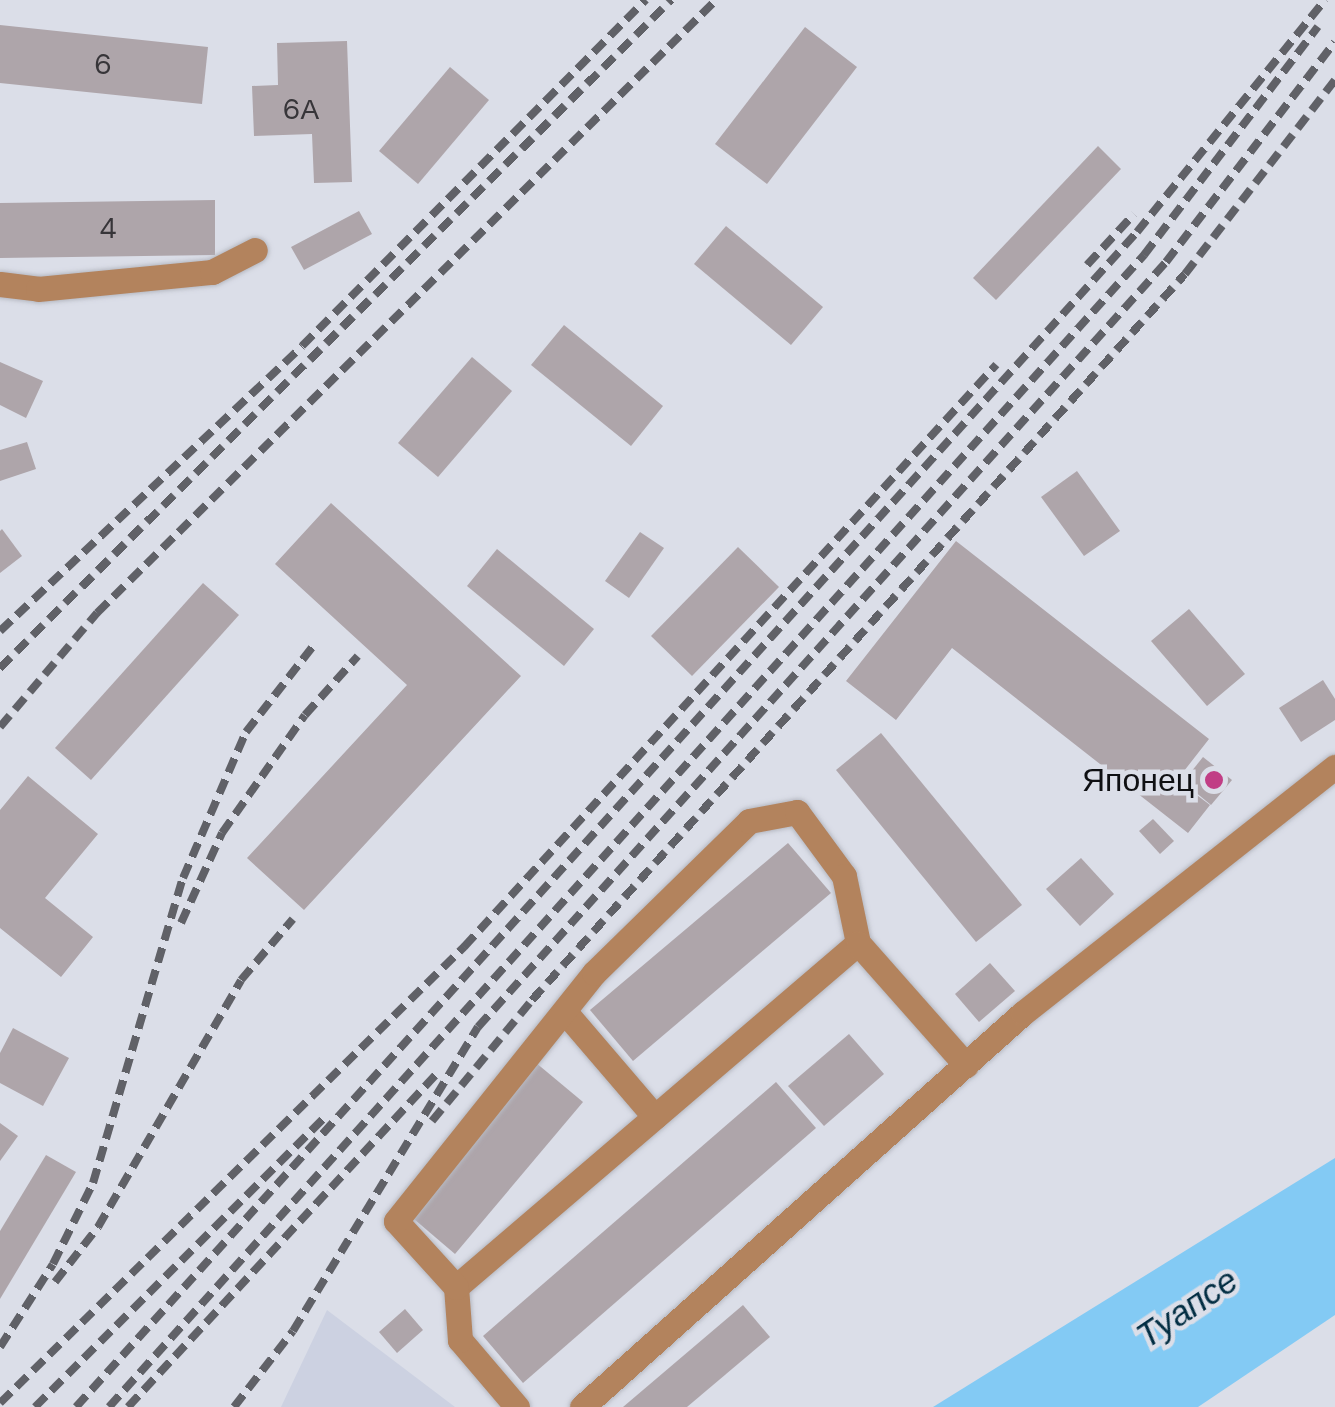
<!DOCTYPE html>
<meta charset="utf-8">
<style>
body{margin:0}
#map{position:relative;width:1335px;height:1407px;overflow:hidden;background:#dbdee8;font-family:"DM Sans",sans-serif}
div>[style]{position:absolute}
.built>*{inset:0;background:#ccd1e1}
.water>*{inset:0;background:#83caf4}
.building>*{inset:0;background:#aea5aa}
.roads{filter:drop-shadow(0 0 2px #b6b9c2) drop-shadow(0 0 2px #b6b9c2)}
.minor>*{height:25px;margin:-12.5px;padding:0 12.5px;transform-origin:12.5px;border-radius:12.5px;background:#b3835d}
.rail>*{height:8px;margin-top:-4px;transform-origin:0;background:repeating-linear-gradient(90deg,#606167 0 15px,transparent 0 23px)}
.dots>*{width:28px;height:28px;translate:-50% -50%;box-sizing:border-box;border:5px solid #dbdee8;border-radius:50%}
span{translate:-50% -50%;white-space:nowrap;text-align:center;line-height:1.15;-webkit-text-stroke:9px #dbdee8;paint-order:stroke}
.number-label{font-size:28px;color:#373539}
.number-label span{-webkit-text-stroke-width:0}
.poi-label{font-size:32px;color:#0f1013}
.right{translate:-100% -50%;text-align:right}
.water-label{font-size:35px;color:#022d42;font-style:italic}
</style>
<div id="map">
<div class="built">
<div style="clip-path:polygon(327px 1310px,455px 1407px,281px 1407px)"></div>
</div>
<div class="water">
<div style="clip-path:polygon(1335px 1158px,1335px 1315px,1198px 1407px,933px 1407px)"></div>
</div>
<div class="building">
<div style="clip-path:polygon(0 25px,208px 47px,202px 104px,0 83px)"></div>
<div style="clip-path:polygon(805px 27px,857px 67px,767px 184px,715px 144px)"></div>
<div style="clip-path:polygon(347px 41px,352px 182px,314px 183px,312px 134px,254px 136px,252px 86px,278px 85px,277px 43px)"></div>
<div style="clip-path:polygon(450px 67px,489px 100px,418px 184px,379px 151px)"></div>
<div style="clip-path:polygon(1098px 146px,1121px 169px,996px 300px,973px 278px)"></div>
<div style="clip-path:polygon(215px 200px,215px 255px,0 258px,0 203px)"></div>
<div style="clip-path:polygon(359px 211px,372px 234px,304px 270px,291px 247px)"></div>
<div style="clip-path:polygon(726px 226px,823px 307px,791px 345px,694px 264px)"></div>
<div style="clip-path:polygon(564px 325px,663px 406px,631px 446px,531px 365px)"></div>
<div style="clip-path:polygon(472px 357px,512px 391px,438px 477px,398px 443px)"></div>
<div style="clip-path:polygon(0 362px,43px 381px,26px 418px,0 405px)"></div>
<div style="clip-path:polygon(27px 442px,36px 469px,0 481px,0 450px)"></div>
<div style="clip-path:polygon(1077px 471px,1120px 531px,1084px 556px,1041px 497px)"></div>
<div style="clip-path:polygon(331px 503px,521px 676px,304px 910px,247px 858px,407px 685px,275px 564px)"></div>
<div style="clip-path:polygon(2px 529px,22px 556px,0 573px,0 531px)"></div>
<div style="clip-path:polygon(640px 532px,664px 548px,629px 598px,605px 581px)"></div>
<div style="clip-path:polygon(956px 541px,1209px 739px,1177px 780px,1210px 805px,1188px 833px,952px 648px,896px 720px,846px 681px)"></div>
<div style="clip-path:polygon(738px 547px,779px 587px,692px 676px,651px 636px)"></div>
<div style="clip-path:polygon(497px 549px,594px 629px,564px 666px,467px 586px)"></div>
<div style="clip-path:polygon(203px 583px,239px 615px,91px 780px,55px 748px)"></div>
<div style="clip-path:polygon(1189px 609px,1245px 674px,1207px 706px,1151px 641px)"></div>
<div style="clip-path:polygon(1323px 680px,1335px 699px,1335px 720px,1301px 742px,1279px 708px)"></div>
<div style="clip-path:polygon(881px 733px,1022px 905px,976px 942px,836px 770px)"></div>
<div style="clip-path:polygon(1203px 757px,1232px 780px,1211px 805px,1183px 782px)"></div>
<div style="clip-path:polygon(28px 776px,98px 834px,45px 898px,93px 937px,61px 977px,0 928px,0 810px)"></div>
<div style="clip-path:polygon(1153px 819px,1174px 841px,1160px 854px,1139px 831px)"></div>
<div style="clip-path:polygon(788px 843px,831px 893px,633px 1061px,590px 1010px)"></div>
<div style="clip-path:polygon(1081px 858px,1114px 894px,1080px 926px,1046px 889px)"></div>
<div style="clip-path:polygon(990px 963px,1015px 991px,979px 1022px,955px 994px)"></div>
<div style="clip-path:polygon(13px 1028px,69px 1058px,43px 1106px,0 1083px,0 1053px)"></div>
<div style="clip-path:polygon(849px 1034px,884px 1074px,824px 1126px,788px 1086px)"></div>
<div style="clip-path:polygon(535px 1062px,583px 1102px,455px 1254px,408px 1214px)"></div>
<div style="clip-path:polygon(776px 1082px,816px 1128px,523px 1383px,483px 1336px)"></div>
<div style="clip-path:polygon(0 1123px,18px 1136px,0 1161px)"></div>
<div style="clip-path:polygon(46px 1155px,76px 1172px,0 1299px,0 1231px)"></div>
<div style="clip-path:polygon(743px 1305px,770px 1337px,687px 1407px,623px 1407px)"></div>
<div style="clip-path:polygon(405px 1309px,423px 1330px,397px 1353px,379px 1332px)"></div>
</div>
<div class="roads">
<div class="minor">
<div style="left:0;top:284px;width:38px;rotate:7deg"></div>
<div style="left:38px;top:289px;width:175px;rotate:-5.6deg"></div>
<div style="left:212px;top:272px;width:48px;rotate:-27.1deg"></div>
<div style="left:565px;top:1012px;width:138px;rotate:49.4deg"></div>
<div style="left:456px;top:1287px;width:529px;rotate:-40.55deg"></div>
<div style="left:517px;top:1407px;width:88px;rotate:-130.4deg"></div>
<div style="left:460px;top:1340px;width:53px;rotate:-94.3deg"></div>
<div style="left:456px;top:1287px;width:89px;rotate:-132.3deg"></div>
<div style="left:396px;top:1221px;width:317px;rotate:-51.4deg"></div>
<div style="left:594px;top:973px;width:217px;rotate:-44.4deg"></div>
<div style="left:749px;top:821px;width:49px;rotate:-10.6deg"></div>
<div style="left:797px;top:812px;width:79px;rotate:53.7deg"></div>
<div style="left:844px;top:876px;width:68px;rotate:78.2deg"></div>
<div style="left:858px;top:943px;width:163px;rotate:48.5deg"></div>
<div style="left:582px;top:1407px;width:591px;rotate:-41.78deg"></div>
<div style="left:1023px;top:1013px;width:397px;rotate:-38.3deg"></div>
</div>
</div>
<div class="rail">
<div style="left:1087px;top:265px;width:69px;rotate:-47.3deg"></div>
<div style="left:0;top:631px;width:415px;rotate:-43.3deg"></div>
<div style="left:302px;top:346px;width:488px;rotate:-45.2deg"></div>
<div style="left:0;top:668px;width:947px;rotate:-44.87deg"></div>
<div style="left:0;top:727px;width:150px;rotate:-49.6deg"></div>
<div style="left:97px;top:613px;width:871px;rotate:-44.72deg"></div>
<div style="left:181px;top:923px;width:99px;rotate:-65.5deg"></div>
<div style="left:222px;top:833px;width:144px;rotate:-54.9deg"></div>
<div style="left:305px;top:715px;width:79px;rotate:-48.1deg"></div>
<div style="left:432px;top:1121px;width:157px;rotate:-50.4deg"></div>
<div style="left:532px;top:1000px;width:976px;rotate:-48.03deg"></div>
<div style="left:1185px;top:274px;width:245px;rotate:-52.3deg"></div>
<div style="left:55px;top:1282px;width:70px;rotate:-52deg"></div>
<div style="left:98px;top:1227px;width:285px;rotate:-59.9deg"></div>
<div style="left:241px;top:980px;width:80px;rotate:-49.6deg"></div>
<div style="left:0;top:1347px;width:98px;rotate:-57.4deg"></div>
<div style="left:53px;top:1264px;width:90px;rotate:-63.7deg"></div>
<div style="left:93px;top:1183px;width:318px;rotate:-73.6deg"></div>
<div style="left:183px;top:878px;width:159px;rotate:-66.7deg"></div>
<div style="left:246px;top:732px;width:110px;rotate:-52deg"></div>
<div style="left:0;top:1403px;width:651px;rotate:-44.5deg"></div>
<div style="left:464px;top:947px;width:789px;rotate:-47.57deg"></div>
<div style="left:35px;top:1407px;width:410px;rotate:-45deg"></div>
<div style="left:76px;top:1407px;width:1583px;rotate:-47.92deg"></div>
<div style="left:1137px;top:232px;width:299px;rotate:-51deg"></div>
<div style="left:109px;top:1407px;width:1549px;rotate:-48.06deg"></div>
<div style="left:1144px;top:255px;width:287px;rotate:-52.7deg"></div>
<div style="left:128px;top:1407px;width:456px;rotate:-47.2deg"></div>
<div style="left:234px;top:1407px;width:96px;rotate:-52.2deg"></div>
<div style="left:293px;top:1331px;width:356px;rotate:-58.7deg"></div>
<div style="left:478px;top:1027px;width:1029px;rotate:-48.03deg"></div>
<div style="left:1166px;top:262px;width:277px;rotate:-52.5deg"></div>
</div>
<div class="dots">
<div style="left:1214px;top:780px;background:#c13e85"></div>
</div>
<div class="number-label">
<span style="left:103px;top:65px">6</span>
<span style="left:301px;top:110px">6А</span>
<span style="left:108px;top:229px">4</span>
</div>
<div class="poi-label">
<span class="right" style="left:1194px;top:780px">Японец</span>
</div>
<div class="water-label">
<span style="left:1187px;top:1308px;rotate:-34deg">Туапсе</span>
</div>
</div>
